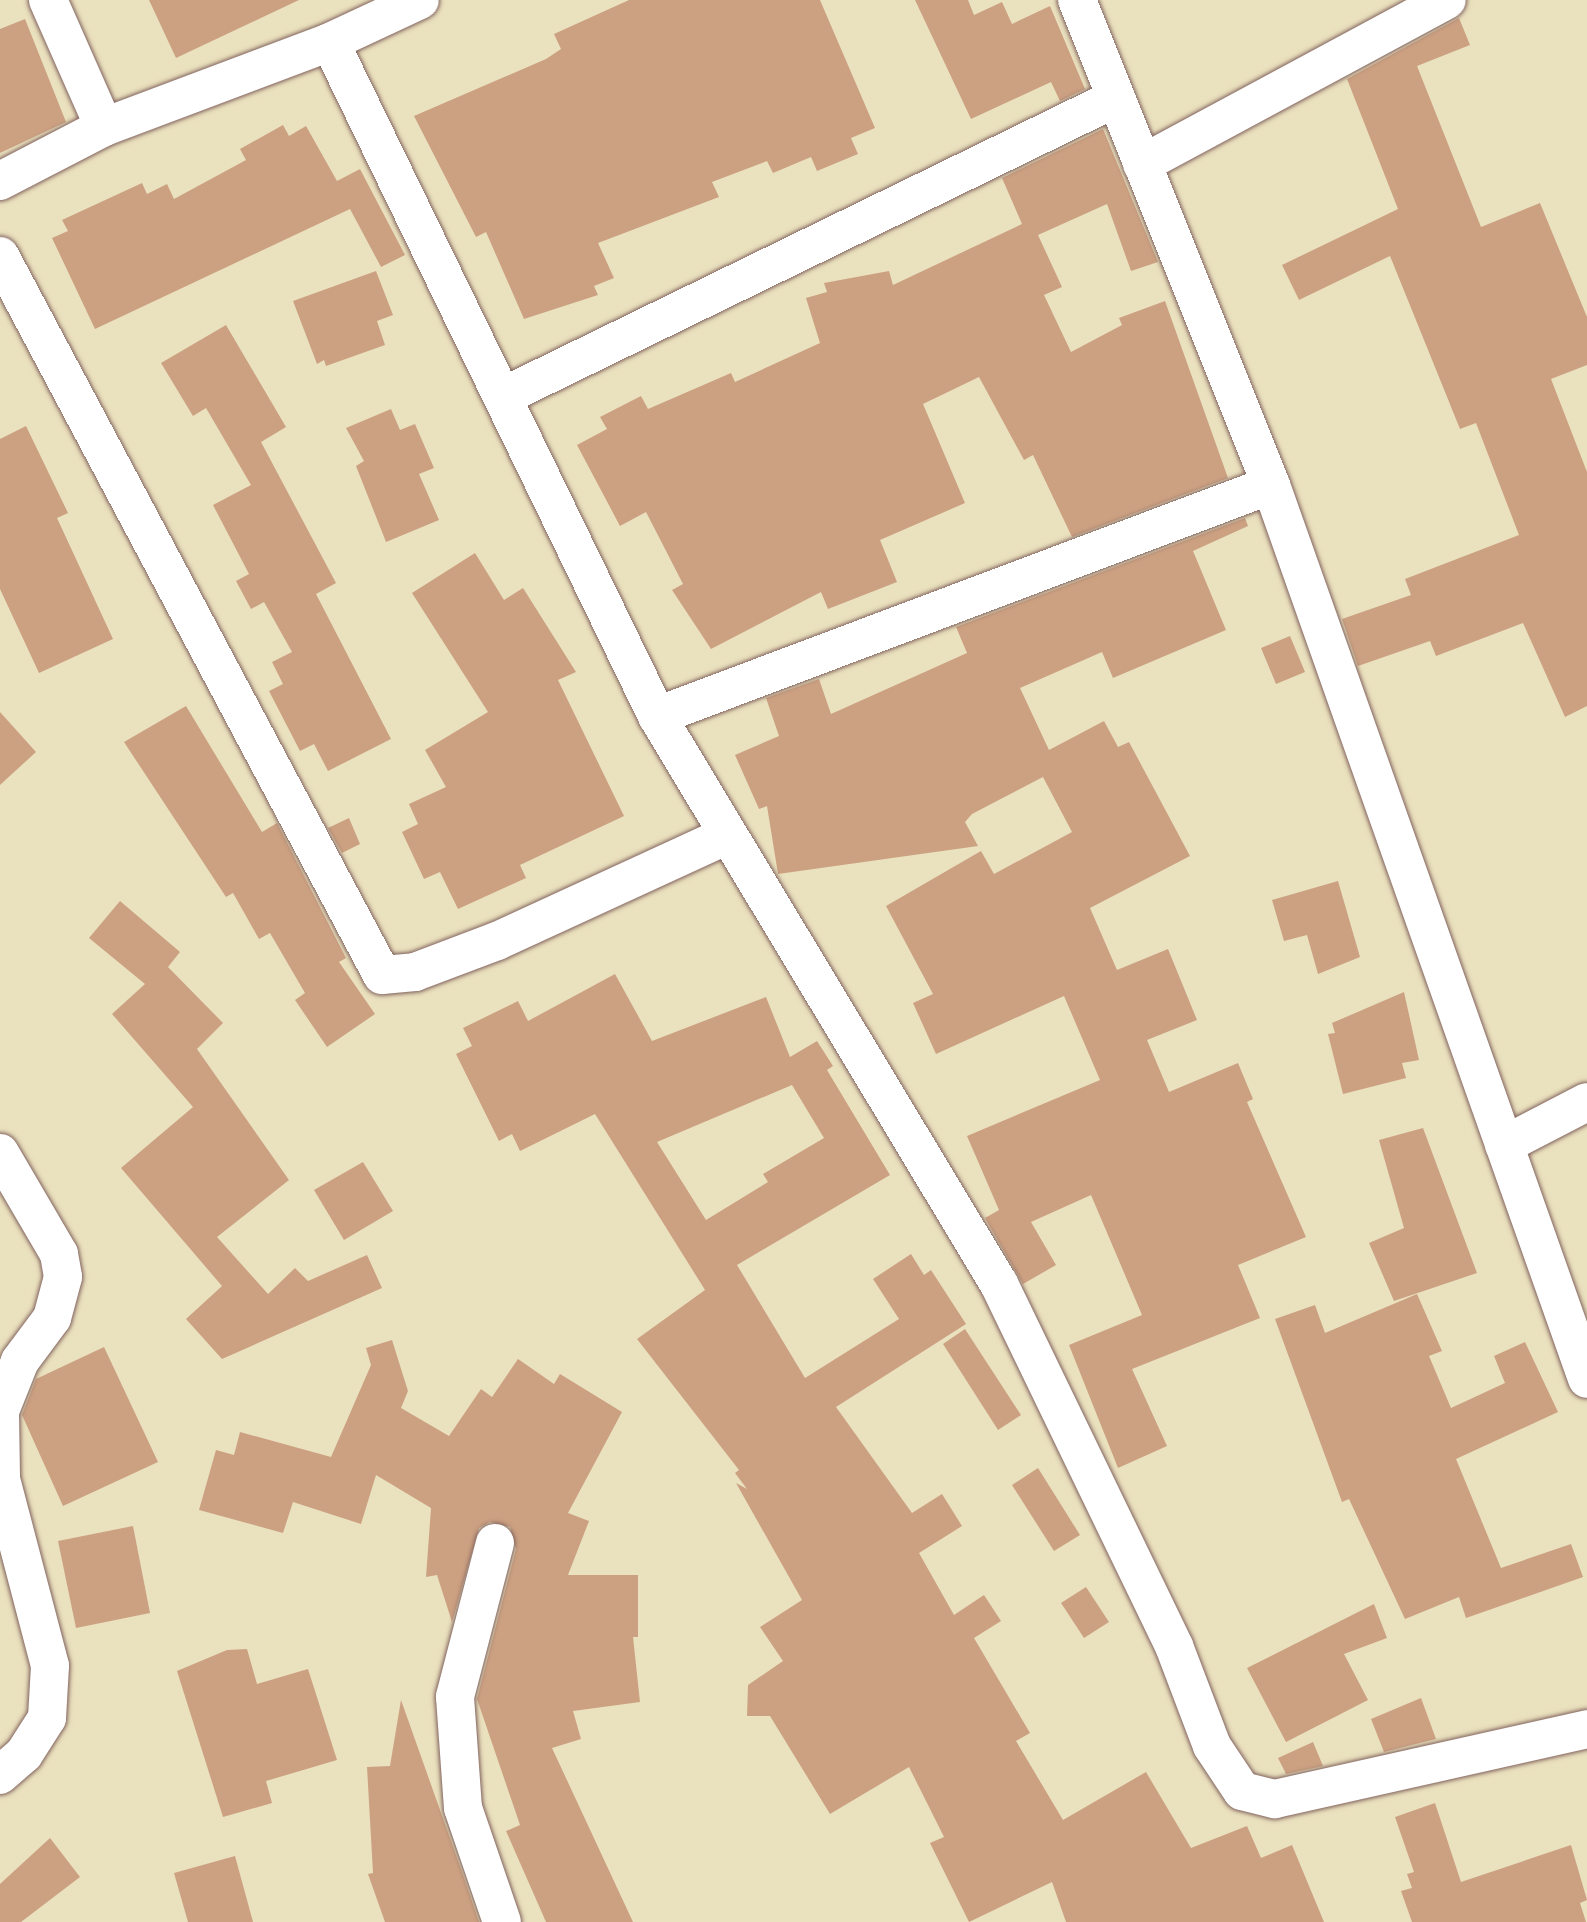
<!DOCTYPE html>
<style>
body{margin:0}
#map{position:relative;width:1587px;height:1922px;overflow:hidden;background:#eae1be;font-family:Caveat,sans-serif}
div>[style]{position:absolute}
.building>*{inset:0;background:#cca182}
.roads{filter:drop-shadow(0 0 2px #82635e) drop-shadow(0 0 2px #82635e)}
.minor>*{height:38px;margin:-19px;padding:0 19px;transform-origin:19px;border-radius:19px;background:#fff}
span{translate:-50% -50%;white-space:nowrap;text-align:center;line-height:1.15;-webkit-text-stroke:6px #fbf7ec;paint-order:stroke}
</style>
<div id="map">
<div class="building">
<div style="clip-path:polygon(149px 0,299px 0,176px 58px)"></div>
<div style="clip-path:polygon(629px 0,820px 0,875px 128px,851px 138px,858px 154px,817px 171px,811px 157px,773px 173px,767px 161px,712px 182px,719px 197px,598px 243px,614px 278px,594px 286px,598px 295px,524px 319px,486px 232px,476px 237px,414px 116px,546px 59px,561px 49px,554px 34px)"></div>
<div style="clip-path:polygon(915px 0,968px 0,974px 15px,1002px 2px,1012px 24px,1050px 6px,1085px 89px,1060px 101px,1051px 82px,971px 119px)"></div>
<div style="clip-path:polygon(1459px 18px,1470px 45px,1417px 66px,1481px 227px,1540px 203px,1587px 317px,1587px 365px,1551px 379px,1587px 472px,1587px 706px,1565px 717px,1523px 623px,1436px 656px,1430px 641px,1358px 666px,1342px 619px,1411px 595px,1405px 579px,1519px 535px,1476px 423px,1460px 429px,1390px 256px,1299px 300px,1282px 265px,1398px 209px,1347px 79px)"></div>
<div style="clip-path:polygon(25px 19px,66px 122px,0 153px,0 29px)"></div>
<div style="clip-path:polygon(283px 125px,289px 136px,306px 126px,337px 181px,360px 169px,405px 255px,381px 267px,350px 209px,95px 329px,52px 238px,68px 231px,62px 220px,142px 183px,147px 194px,167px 184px,174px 199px,246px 160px,240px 149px)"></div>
<div style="clip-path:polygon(1103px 129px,1158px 262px,1131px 271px,1107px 204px,1038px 235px,1062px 287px,1044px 295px,1071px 352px,1122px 325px,1119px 318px,1165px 301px,1228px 478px,1072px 537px,1033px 455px,1024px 460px,979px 377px,923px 404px,965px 503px,880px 540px,897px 582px,828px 609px,821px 592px,711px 649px,672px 590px,683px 584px,646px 512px,620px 526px,577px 445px,607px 429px,600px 417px,641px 396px,648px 409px,731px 373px,735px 382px,820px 343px,806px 298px,827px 292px,824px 283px,889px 271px,893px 285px,1022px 224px,1002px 178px)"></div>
<div style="clip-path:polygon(376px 271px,393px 315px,377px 321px,385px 345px,326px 366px,324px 360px,317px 364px,293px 301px)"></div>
<div style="clip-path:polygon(226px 325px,286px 427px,261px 442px,336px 583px,316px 594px,391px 739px,328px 771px,314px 744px,300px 751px,269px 691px,283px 684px,272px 662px,292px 652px,264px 602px,251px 609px,236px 581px,249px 574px,213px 505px,251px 485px,206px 408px,193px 416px,161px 363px)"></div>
<div style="clip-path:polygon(391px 409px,400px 430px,415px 424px,434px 468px,419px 474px,439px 520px,386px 542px,356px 466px,364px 461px,346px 428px)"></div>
<div style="clip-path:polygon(26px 426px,68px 513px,57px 518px,113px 639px,39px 673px,0 589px,0 439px)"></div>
<div style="clip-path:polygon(1245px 518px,1248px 526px,1193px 551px,1226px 630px,1113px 678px,1102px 652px,1020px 688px,1049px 750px,1104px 721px,1118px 747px,1129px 742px,1190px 856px,1090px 908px,1117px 970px,1168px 949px,1197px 1020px,1147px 1040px,1169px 1092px,1238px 1063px,1253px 1099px,1247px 1102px,1306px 1237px,1238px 1265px,1260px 1318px,1132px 1369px,1167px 1446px,1118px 1468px,1069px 1345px,1142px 1315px,1091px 1195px,1031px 1222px,1056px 1265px,1023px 1284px,985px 1218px,999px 1210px,967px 1136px,1100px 1080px,1064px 996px,936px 1054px,913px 1003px,933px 994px,886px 906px,981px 851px,994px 874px,1072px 832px,1043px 777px,972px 814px,965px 822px,978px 846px,778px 874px,767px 806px,759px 809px,735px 755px,779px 736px,766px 698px,819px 679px,831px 714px,967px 653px,956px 627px)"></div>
<div style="clip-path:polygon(475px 553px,504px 600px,523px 588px,576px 672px,558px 680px,624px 816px,520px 865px,526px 878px,458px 909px,440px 872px,424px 879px,402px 832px,418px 824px,409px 804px,446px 787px,425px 750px,488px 712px,412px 593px)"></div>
<div style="clip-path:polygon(1290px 636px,1305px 672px,1276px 684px,1261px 648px)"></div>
<div style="clip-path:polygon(186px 706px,262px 832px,277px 823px,346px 958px,339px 962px,375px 1014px,327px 1047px,295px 1000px,305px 993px,270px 933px,259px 939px,233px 893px,226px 897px,124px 742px)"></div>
<div style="clip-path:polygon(0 712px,36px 752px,0 785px)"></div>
<div style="clip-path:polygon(349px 818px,360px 844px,342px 853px,328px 828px)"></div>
<div style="clip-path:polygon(1338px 881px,1360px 957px,1318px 974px,1307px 935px,1284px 941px,1272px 900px)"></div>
<div style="clip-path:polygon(120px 901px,180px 952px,168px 967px,223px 1023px,197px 1049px,289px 1180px,217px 1237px,268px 1294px,295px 1268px,308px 1281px,367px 1255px,382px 1288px,222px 1359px,186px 1319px,222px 1286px,121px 1168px,193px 1107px,112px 1014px,145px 984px,89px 938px)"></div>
<div style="clip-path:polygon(evenodd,615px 974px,652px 1041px,766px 997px,790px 1057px,817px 1041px,833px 1066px,827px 1070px,890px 1175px,737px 1265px,805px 1378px,899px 1319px,873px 1279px,911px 1254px,924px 1275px,931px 1270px,966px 1324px,836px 1407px,912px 1513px,942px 1494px,962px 1526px,919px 1553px,954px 1615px,984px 1595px,1001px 1621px,974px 1638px,1030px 1733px,1016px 1741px,1063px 1820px,1146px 1772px,1191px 1848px,1247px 1826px,1261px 1858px,1292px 1845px,1324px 1922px,1066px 1922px,1052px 1882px,969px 1922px,930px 1843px,944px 1837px,909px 1767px,830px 1814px,770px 1716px,747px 1716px,748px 1685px,783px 1661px,760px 1627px,802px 1600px,736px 1483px,747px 1489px,735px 1473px,739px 1470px,637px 1339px,705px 1290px,595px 1114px,520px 1151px,512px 1134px,499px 1141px,456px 1054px,472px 1046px,463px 1028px,518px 1001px,528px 1021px,615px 974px,792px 1085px,824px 1138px,763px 1174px,768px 1182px,706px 1220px,657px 1142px,792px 1085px)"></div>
<div style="clip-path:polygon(1404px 992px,1419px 1060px,1402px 1063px,1406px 1078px,1343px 1094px,1328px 1034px,1335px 1033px,1332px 1023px)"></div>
<div style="clip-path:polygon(1423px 1128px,1477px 1273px,1394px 1301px,1369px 1243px,1404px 1228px,1379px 1140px)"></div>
<div style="clip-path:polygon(363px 1162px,393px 1211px,344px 1240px,314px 1190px)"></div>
<div style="clip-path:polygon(1417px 1294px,1442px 1351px,1429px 1356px,1451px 1408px,1505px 1383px,1494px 1356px,1525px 1342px,1558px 1412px,1456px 1459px,1501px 1568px,1571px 1544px,1583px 1577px,1466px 1618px,1459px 1597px,1405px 1619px,1349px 1499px,1342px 1502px,1275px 1319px,1315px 1305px,1325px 1333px)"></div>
<div style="clip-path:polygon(965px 1329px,1021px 1415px,998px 1430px,943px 1344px)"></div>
<div style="clip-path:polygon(392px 1340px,408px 1391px,401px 1408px,449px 1436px,481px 1389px,492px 1397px,518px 1359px,554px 1384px,560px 1374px,622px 1412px,568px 1513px,589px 1521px,568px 1575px,638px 1575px,638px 1637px,633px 1637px,640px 1702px,573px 1711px,581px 1739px,552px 1748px,633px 1922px,546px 1922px,506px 1831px,520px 1825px,477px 1699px,516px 1549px,510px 1527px,490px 1522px,479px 1528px,452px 1622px,437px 1575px,426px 1577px,431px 1508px,376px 1475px,361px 1524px,293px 1502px,283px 1533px,199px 1510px,216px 1450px,234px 1455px,240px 1432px,331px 1457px,371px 1365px,366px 1348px)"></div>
<div style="clip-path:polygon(104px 1347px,158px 1462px,63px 1506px,22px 1415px,36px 1379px)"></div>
<div style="clip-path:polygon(1038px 1468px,1080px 1535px,1054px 1551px,1012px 1485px)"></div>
<div style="clip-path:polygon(133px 1526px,150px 1613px,76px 1628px,58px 1541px)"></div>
<div style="clip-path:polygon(1086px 1587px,1109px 1622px,1084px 1638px,1061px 1603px)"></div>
<div style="clip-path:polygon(1374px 1604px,1387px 1638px,1344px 1654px,1368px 1700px,1286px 1742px,1247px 1668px)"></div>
<div style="clip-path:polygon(247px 1649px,257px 1684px,308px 1669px,337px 1760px,266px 1781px,272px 1803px,223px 1817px,177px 1671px,227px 1650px)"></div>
<div style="clip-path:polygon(1421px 1698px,1436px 1739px,1384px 1752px,1371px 1719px)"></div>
<div style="clip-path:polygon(401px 1700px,462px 1872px,479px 1922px,385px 1922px,368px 1874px,373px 1873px,367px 1767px,390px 1766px)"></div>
<div style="clip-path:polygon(1313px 1742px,1323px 1766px,1286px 1774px,1278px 1758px)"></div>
<div style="clip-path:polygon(1435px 1803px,1461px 1882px,1571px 1845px,1587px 1900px,1580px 1903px,1586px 1922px,1412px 1922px,1401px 1891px,1412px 1888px,1407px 1874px,1414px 1872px,1395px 1817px)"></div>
<div style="clip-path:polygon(50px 1838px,80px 1877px,21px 1922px,0 1922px,0 1884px)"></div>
<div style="clip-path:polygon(235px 1856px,253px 1922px,188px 1922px,174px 1873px)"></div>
</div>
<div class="roads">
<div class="minor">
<div style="left:48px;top:0;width:139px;rotate:66.2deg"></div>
<div style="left:1077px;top:0;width:522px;rotate:68.2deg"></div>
<div style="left:1271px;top:485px;width:948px;rotate:70.53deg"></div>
<div style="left:330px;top:42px;width:749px;rotate:64.12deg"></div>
<div style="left:657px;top:716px;width:663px;rotate:58.95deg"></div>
<div style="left:999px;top:1284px;width:402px;rotate:64.2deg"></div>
<div style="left:1174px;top:1646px;width:107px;rotate:69.2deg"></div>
<div style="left:1212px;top:1746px;width:54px;rotate:56.3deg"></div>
<div style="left:1242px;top:1791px;width:34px;rotate:14deg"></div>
<div style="left:1275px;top:1799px;width:320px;rotate:-12.6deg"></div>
<div style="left:1142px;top:164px;width:346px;rotate:-28.3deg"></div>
<div style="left:0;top:181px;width:117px;rotate:-27.4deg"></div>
<div style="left:104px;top:127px;width:241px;rotate:-20.6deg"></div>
<div style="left:330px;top:42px;width:99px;rotate:-25deg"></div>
<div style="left:0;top:256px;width:814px;rotate:62.02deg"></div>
<div style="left:382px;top:975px;width:33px;rotate:-5deg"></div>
<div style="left:415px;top:972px;width:88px;rotate:-20.7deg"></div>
<div style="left:497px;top:941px;width:251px;rotate:-24.7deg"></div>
<div style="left:506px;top:395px;width:678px;rotate:-25.96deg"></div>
<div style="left:657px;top:716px;width:656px;rotate:-20.62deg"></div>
<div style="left:1504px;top:1145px;width:93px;rotate:-27.4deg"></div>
<div style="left:0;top:1153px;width:117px;rotate:59.7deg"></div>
<div style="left:59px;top:1254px;width:23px;rotate:80deg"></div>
<div style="left:63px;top:1277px;width:42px;rotate:105deg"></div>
<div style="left:52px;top:1318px;width:54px;rotate:126.7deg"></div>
<div style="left:20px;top:1361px;width:54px;rotate:111.8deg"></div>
<div style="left:0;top:1413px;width:66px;rotate:89.1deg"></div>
<div style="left:1px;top:1479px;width:193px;rotate:75.3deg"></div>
<div style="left:50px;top:1666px;width:52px;rotate:93.3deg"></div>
<div style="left:47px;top:1718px;width:43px;rotate:122.6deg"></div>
<div style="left:24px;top:1754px;width:32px;rotate:139deg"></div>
<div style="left:495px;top:1543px;width:159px;rotate:104.6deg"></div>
<div style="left:455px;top:1697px;width:111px;rotate:85.9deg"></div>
<div style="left:463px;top:1808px;width:120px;rotate:71.1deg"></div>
</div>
</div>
</div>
